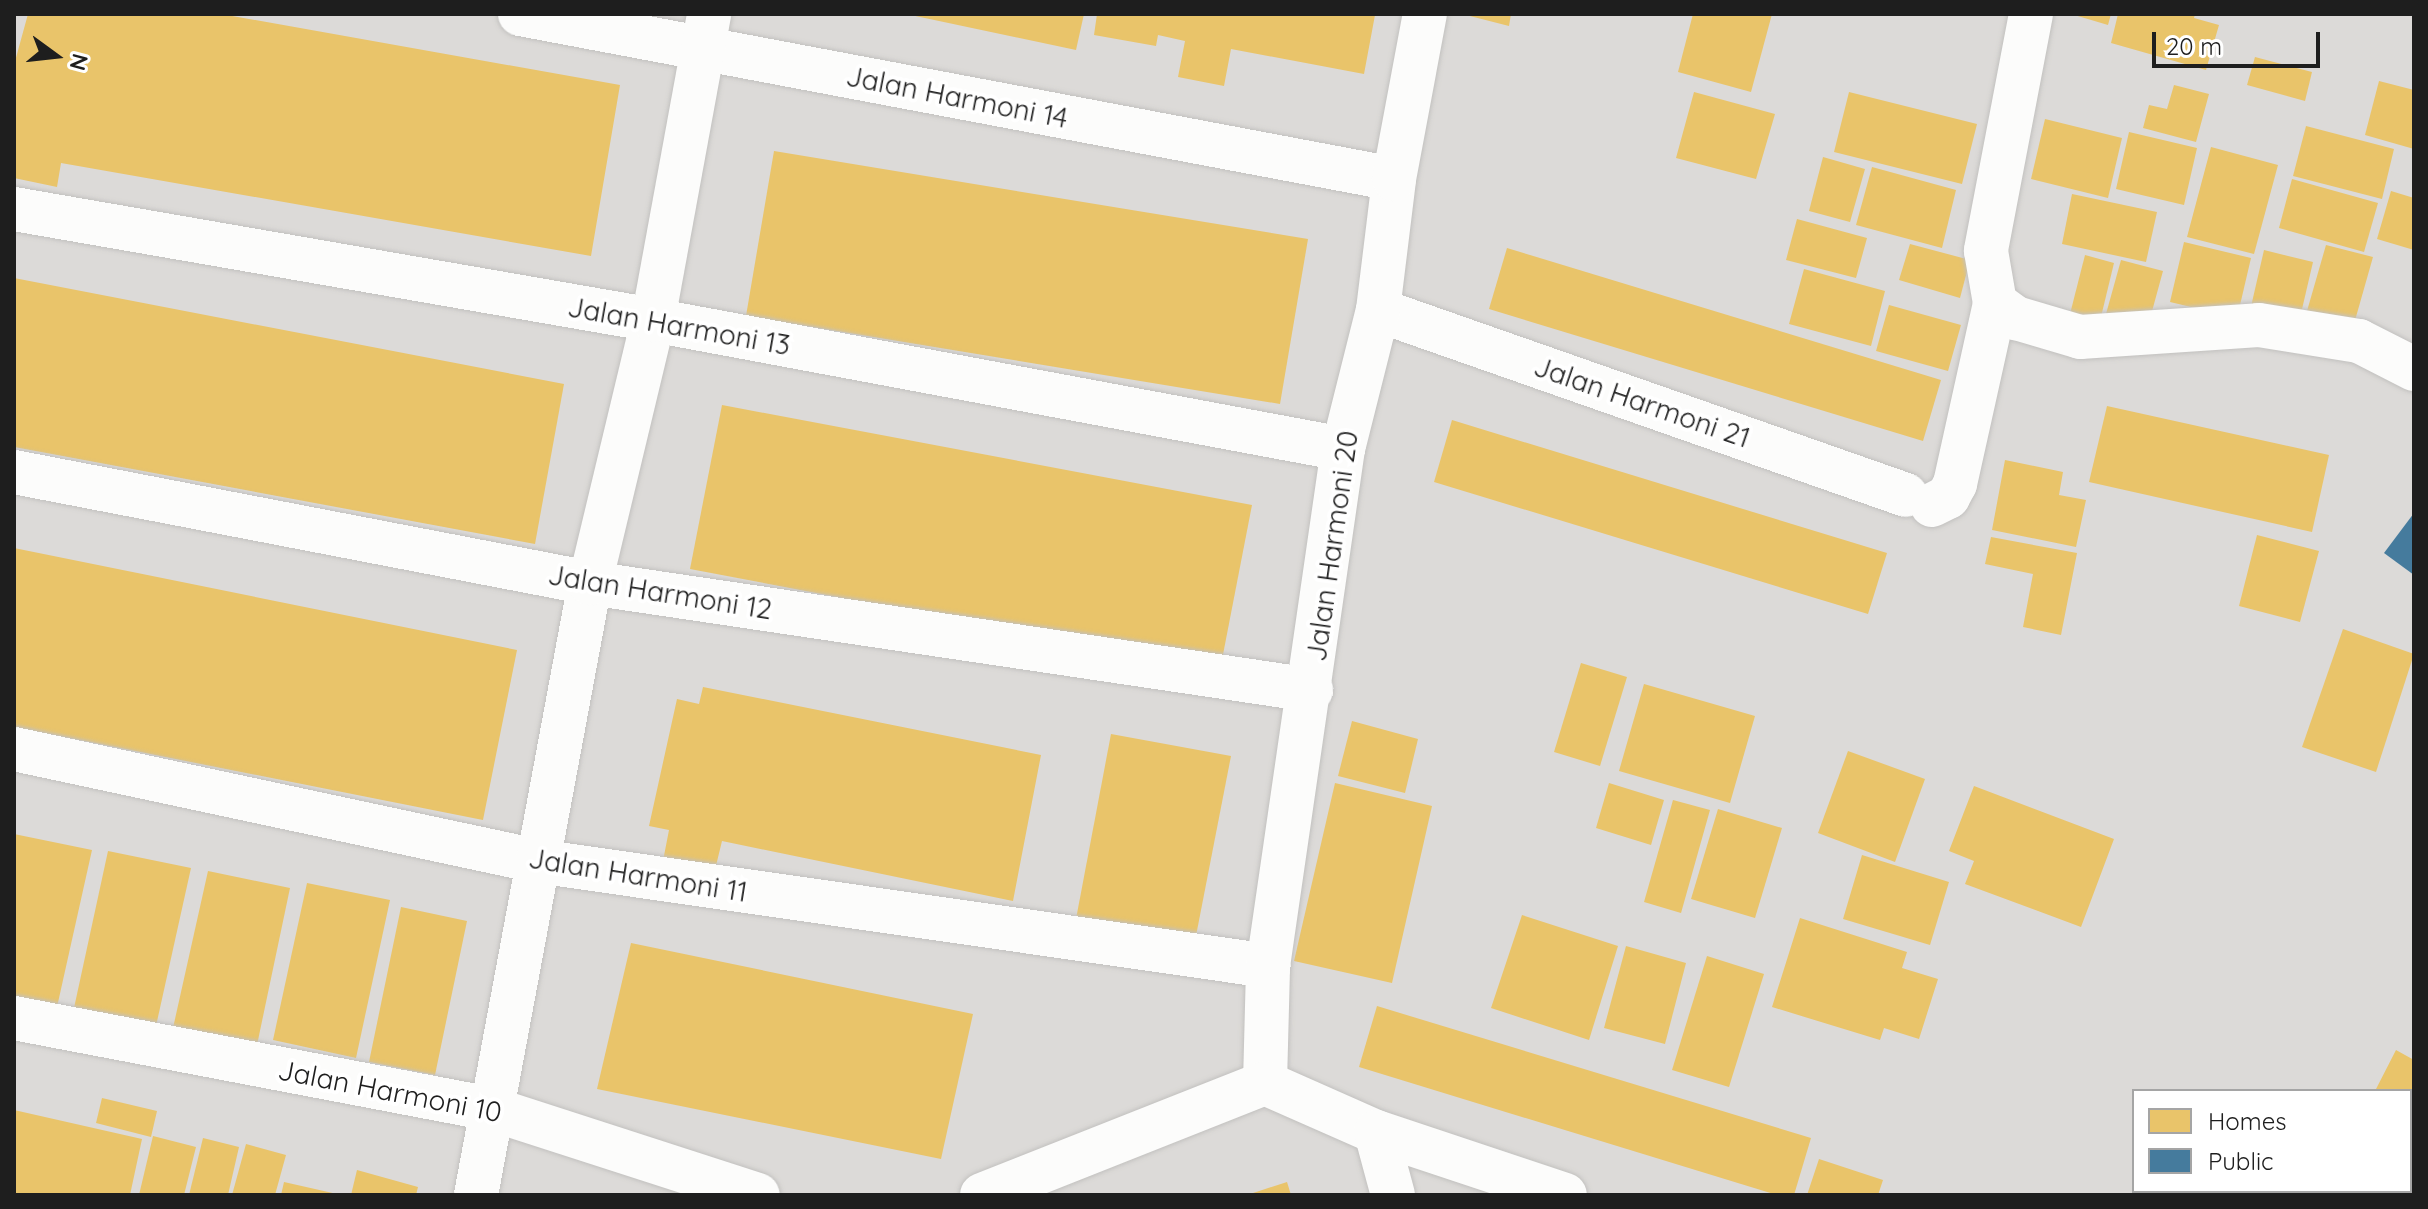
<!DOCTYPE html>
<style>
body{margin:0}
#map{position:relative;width:2428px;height:1209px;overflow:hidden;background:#edeae7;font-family:Quicksand,sans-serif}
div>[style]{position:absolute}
.residential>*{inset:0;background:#dcdad8}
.homes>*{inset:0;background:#e9c46a}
.public>*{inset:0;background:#457b9d}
.roads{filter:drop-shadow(0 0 2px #c2c1bf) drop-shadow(0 0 2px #c2c1bf)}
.minor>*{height:44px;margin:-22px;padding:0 22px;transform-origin:22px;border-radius:22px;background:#fcfcfb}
.tertiary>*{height:44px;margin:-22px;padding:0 22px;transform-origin:22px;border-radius:22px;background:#fcfcfb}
span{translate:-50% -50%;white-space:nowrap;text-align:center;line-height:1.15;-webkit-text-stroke:8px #fff;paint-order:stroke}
.street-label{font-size:28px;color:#1e1e1e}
.frame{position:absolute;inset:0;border:16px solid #1e1e1e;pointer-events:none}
.legend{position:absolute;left:2132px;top:1089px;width:280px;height:104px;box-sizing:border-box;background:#fff;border:2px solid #a5a5a5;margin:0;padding:10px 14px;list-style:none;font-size:24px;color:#1e1e1e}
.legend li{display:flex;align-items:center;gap:16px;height:40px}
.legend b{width:40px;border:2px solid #a5a5a5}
.north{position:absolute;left:16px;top:16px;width:80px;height:80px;-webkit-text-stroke:6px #fff;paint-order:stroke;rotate:105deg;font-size:22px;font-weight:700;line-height:32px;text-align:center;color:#1e1e1e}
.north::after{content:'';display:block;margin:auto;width:28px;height:36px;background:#1e1e1e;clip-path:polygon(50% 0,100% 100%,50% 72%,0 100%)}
.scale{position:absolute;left:2152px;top:32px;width:168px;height:36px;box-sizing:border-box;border:4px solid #1e1e1e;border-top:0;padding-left:10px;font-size:24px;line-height:28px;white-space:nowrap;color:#1e1e1e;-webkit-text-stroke:6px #fff;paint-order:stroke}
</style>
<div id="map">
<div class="residential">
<div style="clip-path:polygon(evenodd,14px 14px,2414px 14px,2414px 1195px,14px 1195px,14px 14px,2134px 1091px,2410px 1091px,2410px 1191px,2134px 1191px,2134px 1091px)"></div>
</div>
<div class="homes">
<div style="clip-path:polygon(28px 14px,221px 14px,620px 85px,591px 256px,61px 163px,57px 187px,14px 178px,14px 65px)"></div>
<div style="clip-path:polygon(906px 14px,1084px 14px,1076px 50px)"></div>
<div style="clip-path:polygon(1097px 14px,1369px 14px,1375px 15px,1364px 74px,1231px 49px,1224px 86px,1178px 77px,1185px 41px,1158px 35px,1156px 46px,1094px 35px)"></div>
<div style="clip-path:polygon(1462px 14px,1511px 14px,1509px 26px)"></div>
<div style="clip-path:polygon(1693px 14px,1772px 14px,1751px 92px,1678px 72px)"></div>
<div style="clip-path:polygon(2071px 14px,2111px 14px,2108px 25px)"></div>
<div style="clip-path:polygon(2118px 14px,2195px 14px,2194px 18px,2219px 25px,2206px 70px,2111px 43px)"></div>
<div style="clip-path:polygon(2255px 57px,2312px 72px,2305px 101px,2247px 85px)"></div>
<div style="clip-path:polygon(2379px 81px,2414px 90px,2414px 149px,2365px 135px)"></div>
<div style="clip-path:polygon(2174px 85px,2209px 94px,2196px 142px,2143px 128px,2149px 105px,2167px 109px)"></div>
<div style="clip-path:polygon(1694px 92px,1775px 114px,1756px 179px,1676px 158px)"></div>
<div style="clip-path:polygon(1849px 92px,1977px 124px,1962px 184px,1834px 152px)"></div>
<div style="clip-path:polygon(2045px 119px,2122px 138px,2108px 198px,2031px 179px)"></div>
<div style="clip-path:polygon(2306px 126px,2394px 149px,2382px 199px,2293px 176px)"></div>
<div style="clip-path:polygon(2129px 132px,2197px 148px,2184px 205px,2116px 189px)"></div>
<div style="clip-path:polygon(2211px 147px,2278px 165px,2254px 254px,2187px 237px)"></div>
<div style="clip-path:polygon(774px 151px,1308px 239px,1280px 404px,746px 316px)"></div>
<div style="clip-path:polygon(1823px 157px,1865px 169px,1850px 222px,1809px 211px)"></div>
<div style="clip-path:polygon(1872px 167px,1956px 190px,1942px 248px,1856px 225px)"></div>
<div style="clip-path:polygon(2292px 179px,2378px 203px,2364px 252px,2279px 228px)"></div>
<div style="clip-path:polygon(2391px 191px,2414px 198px,2414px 250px,2377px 239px)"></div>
<div style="clip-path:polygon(2072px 194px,2157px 212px,2146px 262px,2062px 244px)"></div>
<div style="clip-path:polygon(1797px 219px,1867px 238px,1856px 278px,1786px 260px)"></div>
<div style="clip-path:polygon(2184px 242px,2251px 258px,2237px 318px,2170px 302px)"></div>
<div style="clip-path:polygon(1910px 244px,1970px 260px,1960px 298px,1899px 280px)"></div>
<div style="clip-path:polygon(2326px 245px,2373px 257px,2352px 331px,2305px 318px)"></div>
<div style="clip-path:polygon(1507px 248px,1941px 380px,1923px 441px,1489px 309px)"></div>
<div style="clip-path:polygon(2264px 250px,2313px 262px,2299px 322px,2250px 311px)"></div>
<div style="clip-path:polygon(2085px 255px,2114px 263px,2100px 321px,2070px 314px)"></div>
<div style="clip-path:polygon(2121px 260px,2163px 271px,2148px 326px,2106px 314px)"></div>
<div style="clip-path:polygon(1804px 269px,1885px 291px,1871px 346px,1789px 324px)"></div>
<div style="clip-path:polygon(14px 278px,564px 384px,535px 544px,14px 447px)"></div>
<div style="clip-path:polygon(1889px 305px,1961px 325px,1948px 371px,1876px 351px)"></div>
<div style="clip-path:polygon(722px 405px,1252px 505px,1220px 670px,690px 569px)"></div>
<div style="clip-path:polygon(2107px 406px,2329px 455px,2312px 532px,2089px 482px)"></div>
<div style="clip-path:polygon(1452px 420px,1887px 553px,1868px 614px,1434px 482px)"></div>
<div style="clip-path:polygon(2005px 460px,2063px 472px,2059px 495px,2086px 500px,2076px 547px,1992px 530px)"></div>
<div style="clip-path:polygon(2257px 535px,2319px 551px,2300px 622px,2239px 606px)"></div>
<div style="clip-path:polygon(1991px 537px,2077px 553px,2061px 635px,2023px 627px,2033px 574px,1985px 564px)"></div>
<div style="clip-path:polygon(14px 548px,517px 650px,483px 820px,14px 727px)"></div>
<div style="clip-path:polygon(2343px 629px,2414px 654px,2376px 772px,2302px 747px)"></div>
<div style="clip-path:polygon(1581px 663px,1627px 677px,1600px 766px,1554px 752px)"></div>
<div style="clip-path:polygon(1644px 684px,1755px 716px,1730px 803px,1619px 771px)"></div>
<div style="clip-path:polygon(703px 687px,1041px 755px,1013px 901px,722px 841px,713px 878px,662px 866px,669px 830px,649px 826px,677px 699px,699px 704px)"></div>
<div style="clip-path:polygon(1352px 721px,1418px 739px,1405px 793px,1338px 776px)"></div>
<div style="clip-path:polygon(1111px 734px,1231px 756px,1195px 941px,1076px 919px)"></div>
<div style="clip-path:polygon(1848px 751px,1925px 779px,1895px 862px,1818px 833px)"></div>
<div style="clip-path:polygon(1335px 783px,1432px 806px,1392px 983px,1294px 961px)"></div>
<div style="clip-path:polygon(1609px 783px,1664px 800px,1651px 845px,1596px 828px)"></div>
<div style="clip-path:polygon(1974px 786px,2114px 839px,2081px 927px,1965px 884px,1974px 861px,1949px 851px)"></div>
<div style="clip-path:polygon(1673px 800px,1710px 810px,1681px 913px,1644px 902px)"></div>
<div style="clip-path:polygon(1718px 809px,1782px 828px,1755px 918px,1691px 899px)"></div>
<div style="clip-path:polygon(14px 834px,92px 850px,57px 1007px,14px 998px)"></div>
<div style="clip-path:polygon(108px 851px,191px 868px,156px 1026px,74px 1008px)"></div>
<div style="clip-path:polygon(1862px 855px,1949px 882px,1930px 945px,1843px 919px)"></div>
<div style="clip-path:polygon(208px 871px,290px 888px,257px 1045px,173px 1028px)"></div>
<div style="clip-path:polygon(307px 883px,390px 900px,356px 1058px,273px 1040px)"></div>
<div style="clip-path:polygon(401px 907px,467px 921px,435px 1075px,369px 1062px)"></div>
<div style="clip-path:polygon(1522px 915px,1618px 946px,1589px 1040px,1491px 1008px)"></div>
<div style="clip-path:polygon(1800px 918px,1907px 952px,1902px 968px,1938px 979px,1919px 1039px,1884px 1028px,1880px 1040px,1772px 1007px)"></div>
<div style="clip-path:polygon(631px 943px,973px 1014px,941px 1159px,597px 1089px)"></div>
<div style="clip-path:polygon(1626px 946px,1686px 963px,1665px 1044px,1604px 1028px)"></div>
<div style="clip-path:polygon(1707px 956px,1764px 974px,1729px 1087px,1672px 1070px)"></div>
<div style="clip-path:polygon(1377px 1006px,1811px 1138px,1794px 1195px,1777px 1195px,1359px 1067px)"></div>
<div style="clip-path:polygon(2396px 1050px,2414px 1060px,2414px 1135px,2410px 1091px,2375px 1091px)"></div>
<div style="clip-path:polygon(102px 1098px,157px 1111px,151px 1137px,96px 1123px)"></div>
<div style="clip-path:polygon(14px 1110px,142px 1139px,130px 1195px,14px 1193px)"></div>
<div style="clip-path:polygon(153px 1136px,196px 1147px,184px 1195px,139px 1195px)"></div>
<div style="clip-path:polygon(203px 1138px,239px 1147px,228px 1195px,189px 1195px)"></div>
<div style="clip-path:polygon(246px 1144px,286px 1155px,275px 1195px,232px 1195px)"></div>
<div style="clip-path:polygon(1819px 1159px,1883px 1180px,1878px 1195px,1807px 1195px)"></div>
<div style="clip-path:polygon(357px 1170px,418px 1187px,416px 1195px,351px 1195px)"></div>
<div style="clip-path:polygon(284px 1182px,337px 1194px,337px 1195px,281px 1195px)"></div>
<div style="clip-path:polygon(1287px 1182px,1291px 1195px,1250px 1195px,1250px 1194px)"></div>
<div style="clip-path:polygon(2217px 1191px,2314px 1191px,2325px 1194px,2216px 1195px)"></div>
</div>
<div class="public">
<div style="clip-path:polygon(2414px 513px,2414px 575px,2384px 553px)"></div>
</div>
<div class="roads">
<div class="minor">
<div style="left:520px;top:14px;width:889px;rotate:10.69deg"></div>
<div style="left:14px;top:209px;width:649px;rotate:9.85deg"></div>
<div style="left:653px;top:320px;width:702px;rotate:10.59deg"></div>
<div style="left:1378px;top:310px;width:559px;rotate:19.31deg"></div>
<div style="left:14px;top:472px;width:587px;rotate:10.91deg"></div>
<div style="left:590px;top:583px;width:729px;rotate:8.44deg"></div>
<div style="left:1932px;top:505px;width:18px;rotate:-27deg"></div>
<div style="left:1948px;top:497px;width:15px;rotate:-62deg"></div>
<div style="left:1955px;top:484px;width:185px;rotate:-77.5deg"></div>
<div style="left:14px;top:749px;width:535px;rotate:12.09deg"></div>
<div style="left:537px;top:861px;width:739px;rotate:8.17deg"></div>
<div style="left:14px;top:1018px;width:490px;rotate:10.8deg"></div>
<div style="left:495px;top:1110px;width:276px;rotate:17.9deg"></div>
<div style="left:1265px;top:1083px;width:117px;rotate:-88.5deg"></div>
<div style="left:1268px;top:966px;width:522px;rotate:-81.75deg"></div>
<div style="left:1343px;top:449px;width:143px;rotate:-75.9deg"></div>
<div style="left:1378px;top:310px;width:132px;rotate:-83deg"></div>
<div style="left:1394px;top:179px;width:168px;rotate:-79.4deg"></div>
<div style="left:1265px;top:1083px;width:121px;rotate:23.8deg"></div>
<div style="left:1376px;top:1132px;width:199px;rotate:18.4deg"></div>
<div style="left:1376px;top:1132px;width:65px;rotate:74.9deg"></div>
<div style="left:476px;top:1195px;width:623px;rotate:-79.45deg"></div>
<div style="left:590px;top:583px;width:270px;rotate:-76.5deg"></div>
<div style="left:653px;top:320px;width:311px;rotate:-79.6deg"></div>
<div style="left:982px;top:1195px;width:304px;rotate:-21.6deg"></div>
</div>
<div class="tertiary">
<div style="left:2031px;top:14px;width:241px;rotate:100.8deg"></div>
<div style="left:1986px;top:251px;width:53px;rotate:80.2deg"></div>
<div style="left:1995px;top:303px;width:26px;rotate:36deg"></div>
<div style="left:2016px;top:318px;width:67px;rotate:16.5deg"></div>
<div style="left:2080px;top:337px;width:179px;rotate:-3.8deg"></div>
<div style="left:2259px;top:325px;width:101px;rotate:9.1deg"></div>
<div style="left:2359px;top:341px;width:62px;rotate:27deg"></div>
</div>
</div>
<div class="street-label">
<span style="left:957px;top:97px;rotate:11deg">Jalan Harmoni 14</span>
<span style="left:679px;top:326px;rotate:10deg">Jalan Harmoni 13</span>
<span style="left:1642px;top:402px;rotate:19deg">Jalan Harmoni 21</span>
<span style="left:1332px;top:546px;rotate:-82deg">Jalan Harmoni 20</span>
<span style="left:660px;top:592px;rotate:9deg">Jalan Harmoni 12</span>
<span style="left:638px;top:875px;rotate:9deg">Jalan Harmoni 11</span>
<span style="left:390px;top:1091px;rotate:11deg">Jalan Harmoni 10</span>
</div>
<div class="frame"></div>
<ul class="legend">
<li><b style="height:22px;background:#e9c46a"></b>Homes</li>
<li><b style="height:22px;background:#457b9d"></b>Public</li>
</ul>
<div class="north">N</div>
<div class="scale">20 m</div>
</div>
